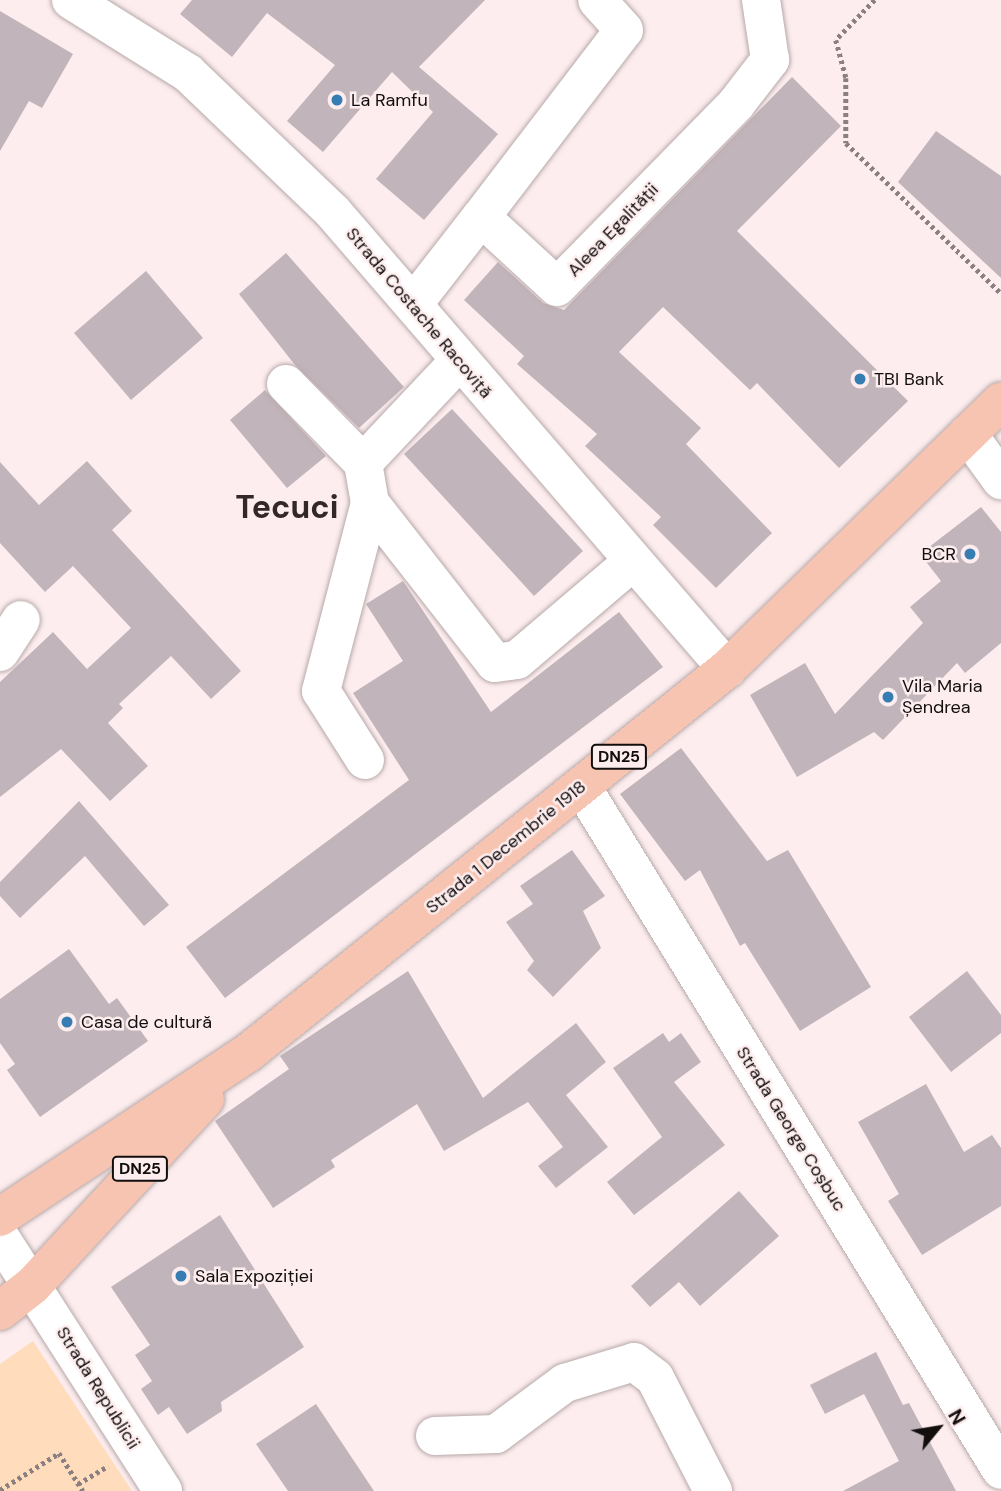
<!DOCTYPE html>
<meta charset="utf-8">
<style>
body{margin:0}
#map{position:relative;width:1001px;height:1491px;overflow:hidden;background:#fdedee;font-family:"DM Sans",sans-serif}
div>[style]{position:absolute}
.green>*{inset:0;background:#ffdcbb}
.building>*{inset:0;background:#c1b4ba}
.path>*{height:4.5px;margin-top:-2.25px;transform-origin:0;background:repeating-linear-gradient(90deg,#8b8081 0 3.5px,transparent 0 7px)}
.roads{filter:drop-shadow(0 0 2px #b7a9aa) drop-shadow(0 0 2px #b7a9aa)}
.minor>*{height:38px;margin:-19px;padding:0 19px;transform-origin:19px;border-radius:19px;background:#fff}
.major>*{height:38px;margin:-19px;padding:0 19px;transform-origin:19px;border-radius:19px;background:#f8c4b2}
.dots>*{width:19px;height:19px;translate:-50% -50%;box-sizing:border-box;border:4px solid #fdedee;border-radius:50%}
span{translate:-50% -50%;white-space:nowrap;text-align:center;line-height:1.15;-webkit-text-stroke:5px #fdedee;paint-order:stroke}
.shield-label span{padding:2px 5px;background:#fdedee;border:2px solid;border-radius:5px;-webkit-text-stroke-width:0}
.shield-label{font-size:16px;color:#120e0e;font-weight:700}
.poi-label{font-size:18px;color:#120e0e}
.left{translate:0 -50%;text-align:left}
.right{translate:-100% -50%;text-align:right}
.street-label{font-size:18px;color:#120e0e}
.town-label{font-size:32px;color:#332829;font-weight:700}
.north{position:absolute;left:903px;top:1393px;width:70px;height:70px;-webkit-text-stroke:5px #fdedee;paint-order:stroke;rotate:60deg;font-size:19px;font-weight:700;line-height:28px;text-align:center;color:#120e0e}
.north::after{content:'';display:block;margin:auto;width:24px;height:32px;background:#120e0e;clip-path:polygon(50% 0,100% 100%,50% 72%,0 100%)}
</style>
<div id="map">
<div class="green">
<div style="clip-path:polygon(33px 1341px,132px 1491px,0 1491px,0 1364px)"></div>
</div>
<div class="building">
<div style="clip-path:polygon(192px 0,485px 0,419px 67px,498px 134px,424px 220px,376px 179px,433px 112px,392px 72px,323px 152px,287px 121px,335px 65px,267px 13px,232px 57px,180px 14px)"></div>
<div style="clip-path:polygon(0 11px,73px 54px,42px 108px,29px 101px,0 151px)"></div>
<div style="clip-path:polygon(792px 77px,841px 126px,737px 231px,908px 401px,839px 468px,757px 383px,750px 390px,663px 307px,619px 352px,701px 428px,686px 444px,772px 533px,716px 588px,653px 525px,661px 517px,585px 446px,597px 434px,517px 364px,524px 356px,464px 300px,498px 262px,543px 303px,564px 310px)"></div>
<div style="clip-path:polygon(936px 131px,1001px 176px,1001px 278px,898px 182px)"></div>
<div style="clip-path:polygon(286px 253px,404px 387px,359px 428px,295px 365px,239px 294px)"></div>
<div style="clip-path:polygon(146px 271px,203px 338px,131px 400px,74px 333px)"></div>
<div style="clip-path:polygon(265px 390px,326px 456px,287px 488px,230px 420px)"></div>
<div style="clip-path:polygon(452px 409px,583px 551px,534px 596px,404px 454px)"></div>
<div style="clip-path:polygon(87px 461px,132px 511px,112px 530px,241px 671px,211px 699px,171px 656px,119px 704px,123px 708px,108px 723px,148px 766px,110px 801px,61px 749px,0 797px,0 682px,53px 632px,87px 669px,131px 628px,73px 566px,45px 592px,0 543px,0 462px,39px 505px)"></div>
<div style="clip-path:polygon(981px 507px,1001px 532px,1001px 643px,965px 673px,957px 663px,883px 740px,874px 732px,797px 777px,750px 695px,805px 663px,835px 714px,923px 623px,910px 607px,941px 581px,920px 554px)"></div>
<div style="clip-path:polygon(403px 581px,491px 712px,619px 612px,663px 667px,225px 998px,186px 947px,409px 780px,353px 693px,403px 661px,366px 604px)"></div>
<div style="clip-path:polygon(681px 748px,767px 861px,788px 850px,871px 987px,800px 1031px,745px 943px,740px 946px,700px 870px,685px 881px,620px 794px)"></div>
<div style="clip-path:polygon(79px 801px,169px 905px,144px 926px,85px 856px,20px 918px,0 896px,0 882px)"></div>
<div style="clip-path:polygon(572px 850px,605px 896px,583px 911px,601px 948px,553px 997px,527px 970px,534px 961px,506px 922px,533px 904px,520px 886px)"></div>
<div style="clip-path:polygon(69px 949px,109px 1004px,117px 998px,148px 1041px,40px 1117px,7px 1070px,15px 1064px,0 1043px,0 999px)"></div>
<div style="clip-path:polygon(408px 971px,483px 1098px,576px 1023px,606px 1062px,566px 1095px,608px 1147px,556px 1188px,538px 1166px,563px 1147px,528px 1102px,444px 1151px,417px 1104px,331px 1160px,335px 1167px,273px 1208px,215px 1121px,289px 1069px,280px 1056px)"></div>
<div style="clip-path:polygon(967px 971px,1001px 1015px,1001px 1033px,951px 1072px,909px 1017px)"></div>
<div style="clip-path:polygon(663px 1033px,669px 1042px,681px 1033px,701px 1062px,674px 1082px,725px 1145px,634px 1215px,607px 1182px,662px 1137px,613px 1068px)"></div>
<div style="clip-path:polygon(926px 1084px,964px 1152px,992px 1135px,1001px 1148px,1001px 1206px,922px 1255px,888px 1201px,899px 1194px,858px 1122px)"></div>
<div style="clip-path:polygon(739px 1191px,779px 1236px,700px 1306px,679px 1282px,650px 1307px,631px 1286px)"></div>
<div style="clip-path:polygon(220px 1215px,304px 1347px,221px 1402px,222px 1411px,187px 1434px,169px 1407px,158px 1415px,141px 1389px,152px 1381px,135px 1355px,150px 1345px,111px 1287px)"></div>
<div style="clip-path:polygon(876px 1352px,903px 1405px,909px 1403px,956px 1491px,843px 1491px,899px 1461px,864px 1394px,825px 1414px,810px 1385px)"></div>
<div style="clip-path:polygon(316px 1404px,374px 1491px,288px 1491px,256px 1444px)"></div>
</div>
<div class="path">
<div style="left:875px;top:0;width:56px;rotate:134.3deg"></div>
<div style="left:836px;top:40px;width:39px;rotate:75deg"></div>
<div style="left:846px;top:78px;width:65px;rotate:90deg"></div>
<div style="left:846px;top:143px;width:216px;rotate:44.1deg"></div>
<div style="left:78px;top:1484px;width:35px;rotate:-31deg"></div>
<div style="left:0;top:1490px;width:70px;rotate:-32.1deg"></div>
<div style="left:59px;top:1453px;width:45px;rotate:57.7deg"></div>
</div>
<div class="roads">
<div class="minor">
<div style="left:71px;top:0;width:138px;rotate:32deg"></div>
<div style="left:188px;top:73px;width:199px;rotate:43.8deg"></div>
<div style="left:332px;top:211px;width:605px;rotate:49.22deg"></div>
<div style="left:481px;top:217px;width:235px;rotate:-52.6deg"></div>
<div style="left:624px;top:30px;width:40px;rotate:-132deg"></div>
<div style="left:414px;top:303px;width:109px;rotate:-52.1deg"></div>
<div style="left:481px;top:217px;width:103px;rotate:42.6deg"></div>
<div style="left:557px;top:287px;width:256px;rotate:-45.6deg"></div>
<div style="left:736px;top:104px;width:56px;rotate:-52.3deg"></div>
<div style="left:770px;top:60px;width:61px;rotate:-98.5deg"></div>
<div style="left:286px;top:384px;width:110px;rotate:45.7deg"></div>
<div style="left:968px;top:434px;width:57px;rotate:54.3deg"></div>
<div style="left:370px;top:503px;width:203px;rotate:52deg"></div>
<div style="left:495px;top:663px;width:22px;rotate:-8deg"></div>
<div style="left:517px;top:660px;width:151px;rotate:-40.4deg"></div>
<div style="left:0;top:652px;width:38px;rotate:-57deg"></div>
<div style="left:365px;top:760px;width:82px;rotate:-122.5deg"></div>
<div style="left:321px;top:691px;width:194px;rotate:-75.4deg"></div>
<div style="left:370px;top:503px;width:41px;rotate:-99.9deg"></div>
<div style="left:363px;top:463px;width:141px;rotate:-46.7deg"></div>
<div style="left:582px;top:787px;width:801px;rotate:58.47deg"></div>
<div style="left:0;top:1237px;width:302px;rotate:57.3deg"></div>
<div style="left:435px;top:1436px;width:61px;rotate:-1.9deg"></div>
<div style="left:496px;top:1434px;width:86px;rotate:-36.5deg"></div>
<div style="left:565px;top:1383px;width:72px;rotate:-16.9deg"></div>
<div style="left:634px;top:1362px;width:26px;rotate:37deg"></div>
<div style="left:655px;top:1378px;width:127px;rotate:62.8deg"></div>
</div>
<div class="major">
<div style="left:0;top:1217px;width:297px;rotate:-33.5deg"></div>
<div style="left:248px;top:1053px;width:614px;rotate:-38.72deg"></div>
<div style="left:727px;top:669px;width:383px;rotate:-44.3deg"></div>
<div style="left:0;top:1311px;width:42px;rotate:-38.2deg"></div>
<div style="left:33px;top:1285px;width:253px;rotate:-47.2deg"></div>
</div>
</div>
<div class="dots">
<div style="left:337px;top:100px;background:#357db2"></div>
<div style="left:860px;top:379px;background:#357db2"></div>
<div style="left:970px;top:554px;background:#357db2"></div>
<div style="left:888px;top:697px;background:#357db2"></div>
<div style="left:67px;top:1022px;background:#357db2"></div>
<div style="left:181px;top:1276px;background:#357db2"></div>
</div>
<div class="shield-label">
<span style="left:619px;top:757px">DN25</span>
<span style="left:140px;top:1169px">DN25</span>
</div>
<div class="poi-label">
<span class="left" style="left:351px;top:100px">La Ramfu</span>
<span class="left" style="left:874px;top:379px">TBI Bank</span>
<span class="right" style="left:956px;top:554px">BCR</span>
<span class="left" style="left:902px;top:697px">Vila Maria<br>Șendrea</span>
<span class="left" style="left:81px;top:1022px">Casa de cultură</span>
<span class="left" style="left:195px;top:1276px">Sala Expoziției</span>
</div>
<div class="street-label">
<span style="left:613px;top:230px;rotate:-46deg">Aleea Egalității</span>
<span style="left:419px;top:313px;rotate:50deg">Strada Costache Racoviță</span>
<span style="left:506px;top:847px;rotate:-39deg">Strada 1 Decembrie 1918</span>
<span style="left:791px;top:1129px;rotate:58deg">Strada George Coșbuc</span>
<span style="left:98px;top:1388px;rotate:58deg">Strada Republicii</span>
</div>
<div class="town-label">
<span style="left:287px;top:507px">Tecuci</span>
</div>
<div class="north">N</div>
</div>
